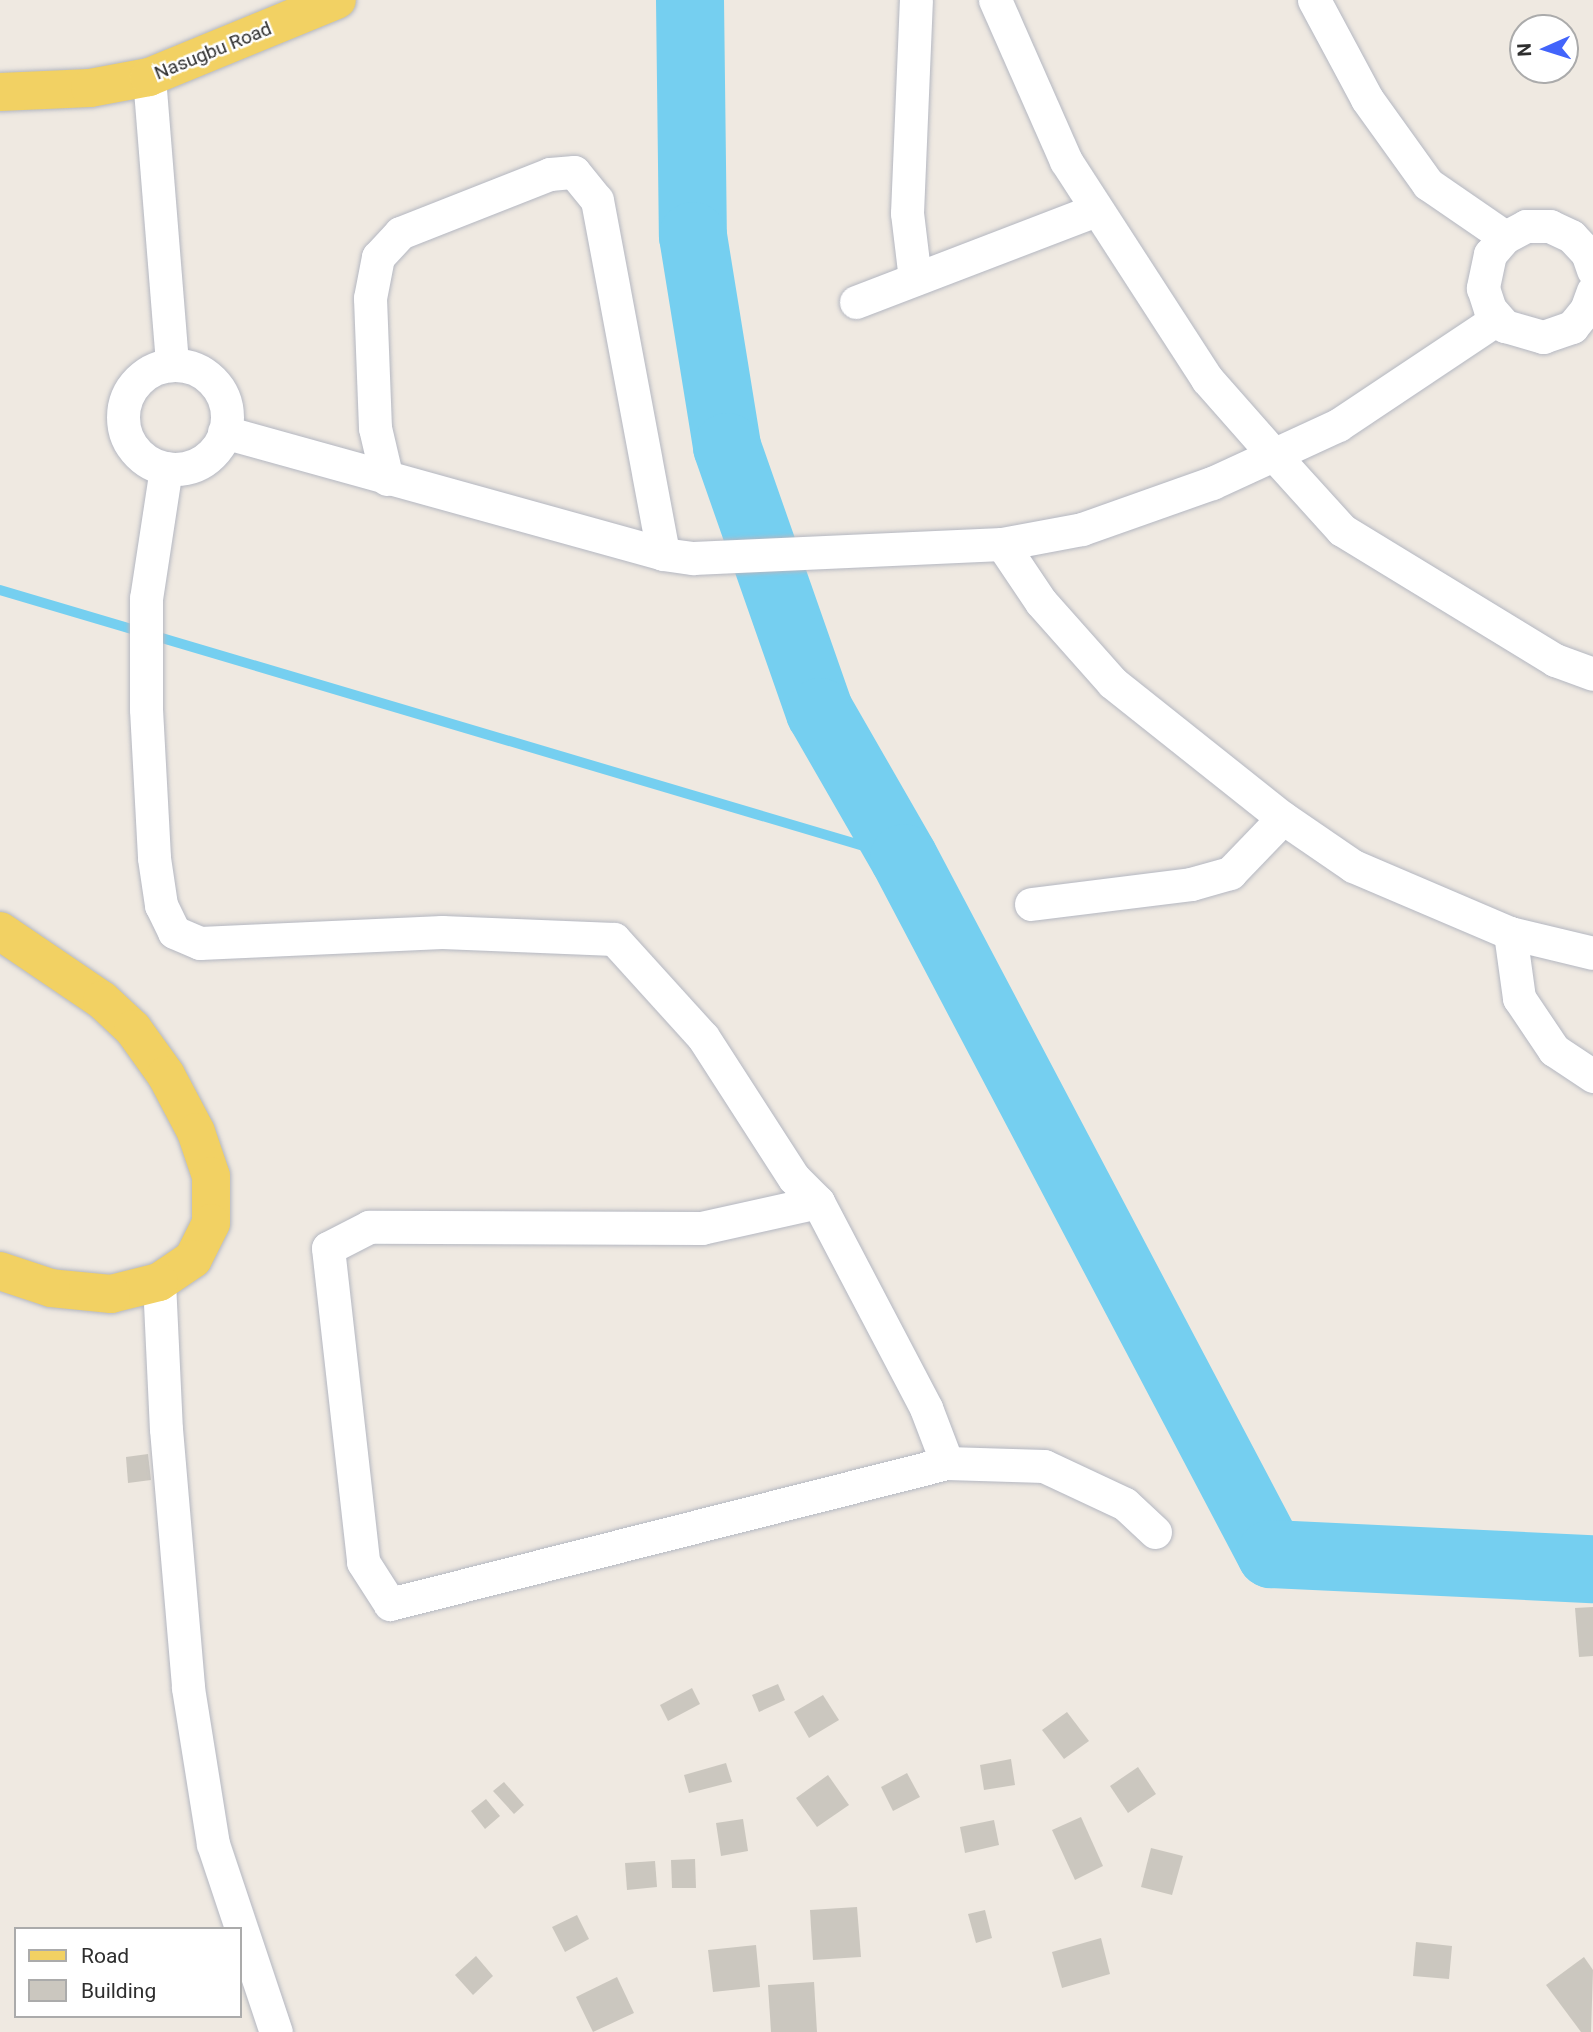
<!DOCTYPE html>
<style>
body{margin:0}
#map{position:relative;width:1593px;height:2032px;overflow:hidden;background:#efe9e1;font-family:Roboto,sans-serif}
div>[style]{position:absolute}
.stream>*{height:10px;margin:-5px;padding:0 5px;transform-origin:5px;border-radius:5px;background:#75cff0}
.river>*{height:68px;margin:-34px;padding:0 34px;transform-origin:34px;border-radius:34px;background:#75cff0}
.building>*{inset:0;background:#cbc7bf}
.roads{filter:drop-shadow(0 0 2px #b4b7c1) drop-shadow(0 0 2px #b4b7c1)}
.street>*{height:33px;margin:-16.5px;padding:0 16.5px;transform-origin:16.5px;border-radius:16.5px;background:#fff}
.street>.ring{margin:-16.5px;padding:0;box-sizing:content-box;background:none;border:33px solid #fff;border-radius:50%}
.primary>*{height:38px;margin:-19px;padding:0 19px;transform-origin:19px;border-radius:19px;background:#f2d163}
span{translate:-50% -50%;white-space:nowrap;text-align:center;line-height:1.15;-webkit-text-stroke:5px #fff;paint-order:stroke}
.street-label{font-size:19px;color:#2e2e2e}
.legend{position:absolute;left:14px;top:1927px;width:228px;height:91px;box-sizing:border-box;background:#fff;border:2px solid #ababab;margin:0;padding:9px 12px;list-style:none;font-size:21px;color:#2e2e2e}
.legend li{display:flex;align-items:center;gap:14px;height:35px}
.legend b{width:35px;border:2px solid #ababab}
.north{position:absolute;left:1509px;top:14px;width:70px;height:70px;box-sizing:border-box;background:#fff;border:2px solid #ababab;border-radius:50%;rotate:267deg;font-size:19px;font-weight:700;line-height:28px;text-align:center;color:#2e2e2e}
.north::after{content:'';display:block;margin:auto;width:24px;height:32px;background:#4264fb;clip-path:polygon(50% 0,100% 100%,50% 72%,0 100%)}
</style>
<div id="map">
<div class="stream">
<div style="left:0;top:590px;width:943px;rotate:16.51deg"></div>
</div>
<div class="river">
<div style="left:690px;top:0;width:236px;rotate:89.3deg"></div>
<div style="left:693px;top:236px;width:214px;rotate:80.8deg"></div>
<div style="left:727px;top:447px;width:281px;rotate:70.7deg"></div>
<div style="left:820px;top:712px;width:168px;rotate:60.1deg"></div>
<div style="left:904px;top:858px;width:787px;rotate:62.2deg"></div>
<div style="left:1271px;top:1554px;width:322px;rotate:2.7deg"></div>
</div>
<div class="building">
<div style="clip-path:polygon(148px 1454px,151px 1480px,128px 1483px,126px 1457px)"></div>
<div style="clip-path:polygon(1593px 1607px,1593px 1656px,1579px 1657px,1575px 1608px)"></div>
<div style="clip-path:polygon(778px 1684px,785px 1700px,759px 1712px,752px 1695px)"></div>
<div style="clip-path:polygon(692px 1688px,700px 1704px,668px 1721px,660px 1705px)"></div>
<div style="clip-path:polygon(823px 1695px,839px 1720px,809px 1738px,794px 1712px)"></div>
<div style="clip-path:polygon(1067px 1712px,1089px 1741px,1064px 1759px,1042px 1730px)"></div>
<div style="clip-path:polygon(1011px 1759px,1015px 1785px,984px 1790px,980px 1765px)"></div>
<div style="clip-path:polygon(726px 1763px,732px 1782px,689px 1793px,684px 1775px)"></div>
<div style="clip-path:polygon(1138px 1767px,1156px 1794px,1128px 1813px,1110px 1786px)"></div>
<div style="clip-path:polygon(907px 1773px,920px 1797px,893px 1811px,881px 1787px)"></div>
<div style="clip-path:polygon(828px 1775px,849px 1805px,817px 1827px,796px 1798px)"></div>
<div style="clip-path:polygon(504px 1782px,524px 1805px,514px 1814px,493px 1791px)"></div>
<div style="clip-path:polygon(486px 1799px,500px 1816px,485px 1829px,471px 1811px)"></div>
<div style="clip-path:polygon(1081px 1817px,1103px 1866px,1075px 1880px,1052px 1830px)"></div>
<div style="clip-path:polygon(743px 1819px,748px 1851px,721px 1856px,716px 1823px)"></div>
<div style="clip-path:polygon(994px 1820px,999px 1845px,965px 1853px,960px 1827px)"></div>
<div style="clip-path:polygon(1151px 1848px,1183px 1856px,1172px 1895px,1141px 1887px)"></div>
<div style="clip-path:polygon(695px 1859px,696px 1888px,672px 1888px,671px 1860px)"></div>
<div style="clip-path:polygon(655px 1861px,657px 1887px,627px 1890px,625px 1863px)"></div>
<div style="clip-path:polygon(857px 1907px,861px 1957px,813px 1960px,810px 1910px)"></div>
<div style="clip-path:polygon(985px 1910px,992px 1938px,976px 1943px,968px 1914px)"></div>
<div style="clip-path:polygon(577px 1915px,589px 1939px,565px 1952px,552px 1927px)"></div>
<div style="clip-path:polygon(1101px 1938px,1110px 1974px,1062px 1988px,1052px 1952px)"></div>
<div style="clip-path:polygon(1416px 1942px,1452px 1946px,1449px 1979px,1413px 1976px)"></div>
<div style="clip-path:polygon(756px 1945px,760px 1987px,713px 1992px,708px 1950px)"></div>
<div style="clip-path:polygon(476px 1956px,493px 1976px,473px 1995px,455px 1975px)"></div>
<div style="clip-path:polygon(1584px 1957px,1593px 1970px,1591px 2032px,1581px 2032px,1546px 1985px)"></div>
<div style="clip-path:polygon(617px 1977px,634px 2013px,593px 2032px,576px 1997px)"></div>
<div style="clip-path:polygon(814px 1982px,817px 2032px,771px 2032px,768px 1985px)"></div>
</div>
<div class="roads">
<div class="street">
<div style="left:995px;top:0;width:176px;rotate:66.2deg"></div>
<div style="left:1066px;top:161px;width:260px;rotate:57.1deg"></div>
<div style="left:1207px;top:379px;width:101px;rotate:48.6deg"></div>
<div style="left:1274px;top:455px;width:101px;rotate:47.8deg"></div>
<div style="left:1342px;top:530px;width:250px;rotate:31.4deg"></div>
<div style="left:1555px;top:660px;width:40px;rotate:20.2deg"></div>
<div style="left:1314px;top:0;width:112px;rotate:61.8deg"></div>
<div style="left:1367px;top:99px;width:105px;rotate:54.3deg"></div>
<div style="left:1428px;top:184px;width:93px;rotate:34.5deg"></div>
<div style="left:149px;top:77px;width:289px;rotate:85.4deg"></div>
<div style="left:1593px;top:270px;width:18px;rotate:-109deg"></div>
<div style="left:1587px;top:253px;width:23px;rotate:-133deg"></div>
<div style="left:1571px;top:236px;width:23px;rotate:-155deg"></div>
<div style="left:1550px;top:226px;width:24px;rotate:180deg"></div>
<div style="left:1526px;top:226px;width:24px;rotate:152deg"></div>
<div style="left:1505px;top:237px;width:23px;rotate:131deg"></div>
<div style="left:1490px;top:254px;width:35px;rotate:102deg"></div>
<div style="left:1483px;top:288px;width:22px;rotate:72deg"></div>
<div style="left:1490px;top:309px;width:23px;rotate:49deg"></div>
<div style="left:1505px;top:326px;width:40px;rotate:16deg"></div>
<div style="left:1543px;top:337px;width:31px;rotate:-19deg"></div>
<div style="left:1572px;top:327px;width:22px;rotate:-51deg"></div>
<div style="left:1586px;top:310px;width:20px;rotate:-70deg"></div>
<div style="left:915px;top:279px;width:66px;rotate:-96.9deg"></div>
<div style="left:907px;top:213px;width:213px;rotate:-87.6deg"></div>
<div style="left:856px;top:302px;width:257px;rotate:-21deg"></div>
<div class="ring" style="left:123px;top:365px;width:71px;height:71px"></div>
<div style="left:224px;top:432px;width:456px;rotate:15.5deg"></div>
<div style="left:663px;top:554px;width:30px;rotate:8deg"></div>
<div style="left:693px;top:558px;width:309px;rotate:-2.6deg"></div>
<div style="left:1002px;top:544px;width:81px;rotate:-10.6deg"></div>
<div style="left:1082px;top:529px;width:138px;rotate:-19.5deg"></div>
<div style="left:1212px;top:483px;width:139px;rotate:-24.7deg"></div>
<div style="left:1338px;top:425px;width:191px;rotate:-33.7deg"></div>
<div style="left:166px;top:468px;width:132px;rotate:98.7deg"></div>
<div style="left:146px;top:598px;width:111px;rotate:90deg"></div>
<div style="left:146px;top:709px;width:149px;rotate:86.9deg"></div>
<div style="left:154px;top:858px;width:48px;rotate:81.5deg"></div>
<div style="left:161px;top:905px;width:30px;rotate:64deg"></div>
<div style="left:174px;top:932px;width:28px;rotate:23deg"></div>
<div style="left:200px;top:943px;width:242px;rotate:-2.6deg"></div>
<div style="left:442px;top:932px;width:172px;rotate:2.3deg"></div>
<div style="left:614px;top:939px;width:132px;rotate:47.8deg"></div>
<div style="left:703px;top:1037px;width:168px;rotate:57.2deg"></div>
<div style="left:794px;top:1178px;width:34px;rotate:45deg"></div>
<div style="left:818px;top:1202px;width:233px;rotate:62.3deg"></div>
<div style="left:926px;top:1408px;width:59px;rotate:69.1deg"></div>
<div style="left:387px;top:479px;width:52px;rotate:-103.2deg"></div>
<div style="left:375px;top:428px;width:130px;rotate:-92.2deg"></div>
<div style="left:370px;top:298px;width:42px;rotate:-79deg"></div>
<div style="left:378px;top:257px;width:33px;rotate:-47deg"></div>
<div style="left:400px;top:233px;width:161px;rotate:-21.5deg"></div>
<div style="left:550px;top:174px;width:24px;rotate:-5deg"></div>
<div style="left:574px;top:172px;width:36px;rotate:51deg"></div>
<div style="left:597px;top:200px;width:360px;rotate:79.4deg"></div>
<div style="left:1002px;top:544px;width:70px;rotate:56.1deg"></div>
<div style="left:1041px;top:602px;width:108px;rotate:48.4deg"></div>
<div style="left:1113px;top:683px;width:217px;rotate:38.5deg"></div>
<div style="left:1283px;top:818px;width:85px;rotate:34.4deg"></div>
<div style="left:1353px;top:866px;width:171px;rotate:23.1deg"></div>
<div style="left:1510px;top:933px;width:85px;rotate:13.5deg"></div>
<div style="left:1031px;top:904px;width:161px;rotate:-7.1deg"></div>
<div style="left:1191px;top:884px;width:41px;rotate:-15.8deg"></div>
<div style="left:1230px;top:873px;width:76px;rotate:-46.1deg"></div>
<div style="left:1510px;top:933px;width:66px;rotate:82.1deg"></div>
<div style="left:1519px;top:998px;width:63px;rotate:56.1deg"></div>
<div style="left:1554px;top:1050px;width:47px;rotate:33.7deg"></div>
<div style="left:818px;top:1202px;width:119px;rotate:167.4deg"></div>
<div style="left:702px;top:1228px;width:333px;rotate:-179.8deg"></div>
<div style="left:369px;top:1227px;width:46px;rotate:152.9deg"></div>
<div style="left:328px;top:1248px;width:316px;rotate:83.6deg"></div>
<div style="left:363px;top:1562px;width:50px;rotate:57.3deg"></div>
<div style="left:390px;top:1604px;width:575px;rotate:-14.21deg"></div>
<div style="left:947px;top:1463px;width:97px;rotate:1.8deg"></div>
<div style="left:1044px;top:1466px;width:89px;rotate:25.1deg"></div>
<div style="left:1125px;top:1504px;width:41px;rotate:43deg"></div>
<div style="left:159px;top:1282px;width:147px;rotate:87.3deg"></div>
<div style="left:166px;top:1429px;width:260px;rotate:85.1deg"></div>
<div style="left:188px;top:1688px;width:158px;rotate:80.9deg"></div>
<div style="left:213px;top:1844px;width:198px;rotate:71.5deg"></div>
</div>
<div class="primary">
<div style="left:0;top:92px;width:90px;rotate:-2.5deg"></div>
<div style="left:90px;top:88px;width:60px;rotate:-10.6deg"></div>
<div style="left:149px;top:77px;width:203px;rotate:-22.3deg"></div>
<div style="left:0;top:931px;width:123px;rotate:34.1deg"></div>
<div style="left:102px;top:1000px;width:42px;rotate:43.1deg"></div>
<div style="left:133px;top:1029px;width:57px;rotate:54.3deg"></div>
<div style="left:166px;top:1075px;width:64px;rotate:62.2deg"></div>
<div style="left:196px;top:1132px;width:46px;rotate:71.2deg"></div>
<div style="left:211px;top:1176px;width:47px;rotate:90deg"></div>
<div style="left:211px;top:1223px;width:40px;rotate:116.6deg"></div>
<div style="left:193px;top:1259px;width:41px;rotate:145.9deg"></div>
<div style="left:159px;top:1282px;width:49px;rotate:166deg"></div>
<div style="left:111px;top:1294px;width:60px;rotate:-174.3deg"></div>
<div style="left:51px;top:1288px;width:54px;rotate:-161.6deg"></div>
</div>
</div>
<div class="street-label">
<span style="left:213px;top:51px;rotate:-22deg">Nasugbu Road</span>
</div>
<ul class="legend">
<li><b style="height:9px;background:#f2d163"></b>Road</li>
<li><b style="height:19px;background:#cbc7bf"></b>Building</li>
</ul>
<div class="north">N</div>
</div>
